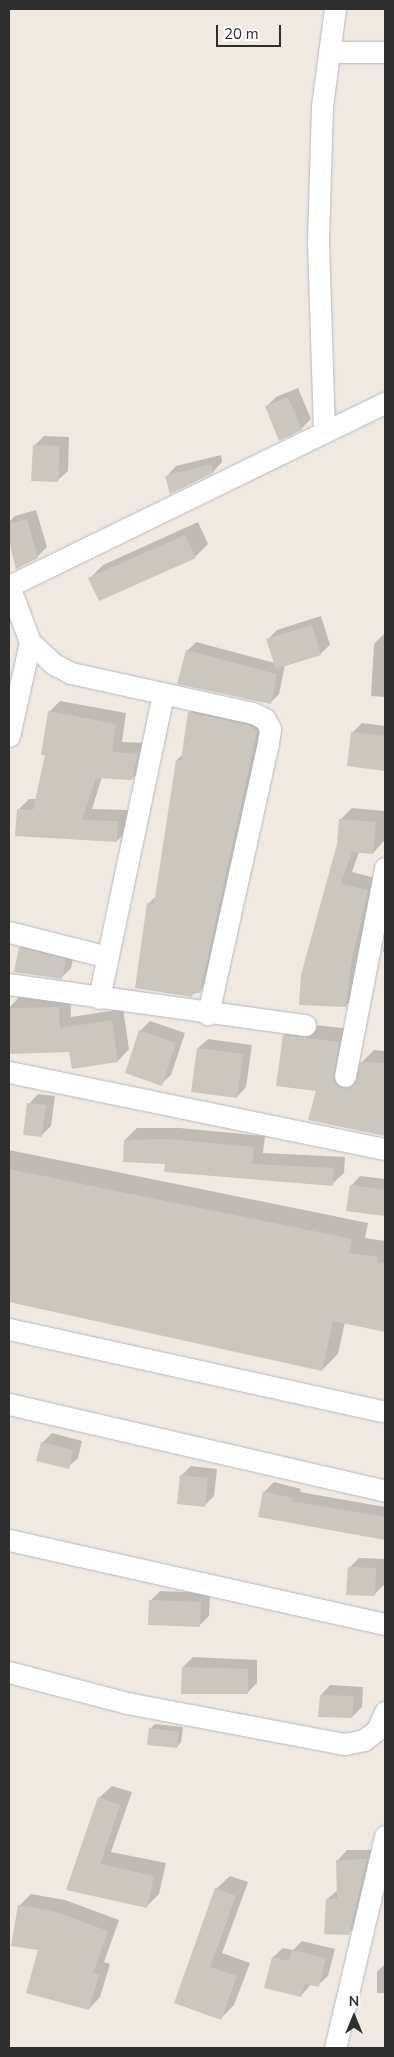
<!DOCTYPE html>
<style>
body{margin:0}
#map{position:relative;width:394px;height:2057px;overflow:hidden;background:#efe9e1;font-family:"Nunito Sans",sans-serif}
div>[style]{position:absolute}
.shadow>*{inset:0;background:#0003}
.building>*{inset:0;background:#cbc7bf}
.roads{filter:drop-shadow(0 0 1px #b4b7c1) drop-shadow(0 0 1px #b4b7c1)}
.minor>*{height:21px;margin:-10.5px;padding:0 10.5px;transform-origin:10.5px;border-radius:10.5px;background:#fff}
span{translate:-50% -50%;white-space:nowrap;text-align:center;line-height:1.15;-webkit-text-stroke:4px #fff;paint-order:stroke}
.frame{position:absolute;inset:0;border:10px solid #2e2e2e;pointer-events:none}
.north{position:absolute;left:329px;top:1992px;width:50px;height:50px;-webkit-text-stroke:4px #fff;paint-order:stroke;rotate:0deg;font-size:14px;font-weight:700;line-height:20px;text-align:center;color:#2e2e2e}
.north::after{content:'';display:block;margin:auto;width:18px;height:22px;background:#2e2e2e;clip-path:polygon(50% 0,100% 100%,50% 72%,0 100%)}
.scale{position:absolute;left:216px;top:25px;width:65px;height:22px;box-sizing:border-box;border:2px solid #2e2e2e;border-top:0;padding-left:6px;font-size:15px;line-height:18px;white-space:nowrap;color:#2e2e2e;-webkit-text-stroke:4px #fff;paint-order:stroke}
</style>
<div id="map">
<div class="shadow">
<div style="clip-path:polygon(298px 388px,311px 419px,301px 429px,267px 406px,276px 397px)"></div>
<div style="clip-path:polygon(44px 436px,69px 437px,68px 471px,58px 480px,34px 446px)"></div>
<div style="clip-path:polygon(221px 455px,222px 462px,213px 472px,171px 492px,167px 476px,176px 466px)"></div>
<div style="clip-path:polygon(36px 510px,47px 547px,37px 557px,17px 567px,9px 538px,9px 522px,15px 516px)"></div>
<div style="clip-path:polygon(198px 522px,208px 544px,195px 557px,90px 578px,103px 565px)"></div>
<div style="clip-path:polygon(321px 616px,330px 645px,320px 654px,285px 665px,279px 694px,270px 703px,187px 651px,196px 642px,275px 663px,268px 639px,277px 630px)"></div>
<div style="clip-path:polygon(385px 633px,385px 697px,371px 696px,374px 644px)"></div>
<div style="clip-path:polygon(206px 696px,265px 709px,215px 976px,199px 992px,191px 995px,149px 903px,157px 895px,177px 760px,184px 753px,190px 712px)"></div>
<div style="clip-path:polygon(60px 701px,126px 713px,122px 742px,148px 743px,143px 768px,132px 779px,102px 777px,92px 809px,128px 810px,128px 830px,117px 841px,18px 810px,29px 799px,36px 799px,46px 754px,49px 712px)"></div>
<div style="clip-path:polygon(362px 723px,385px 726px,385px 770px,348px 765px,352px 733px)"></div>
<div style="clip-path:polygon(352px 808px,385px 811px,385px 830px,384px 841px,373px 853px,359px 852px,352px 872px,379px 879px,357px 994px,345px 1006px,338px 845px,340px 820px)"></div>
<div style="clip-path:polygon(30px 938px,75px 950px,71px 968px,62px 977px,20px 948px)"></div>
<div style="clip-path:polygon(385px 939px,385px 952px,383px 952px)"></div>
<div style="clip-path:polygon(70px 996px,71px 1017px,123px 1009px,129px 1049px,118px 1061px,70px 1051px,9px 1052px,9px 1008px,19px 997px)"></div>
<div style="clip-path:polygon(150px 1021px,185px 1033px,171px 1075px,161px 1084px,140px 1031px)"></div>
<div style="clip-path:polygon(296px 1023px,351px 1029px,355px 1076px,361px 1063px,374px 1050px,385px 1051px,385px 1135px,309px 1119px,318px 1090px,284px 1035px)"></div>
<div style="clip-path:polygon(208px 1039px,252px 1045px,246px 1087px,237px 1097px,198px 1048px)"></div>
<div style="clip-path:polygon(38px 1094px,55px 1096px,51px 1126px,41px 1136px,29px 1104px)"></div>
<div style="clip-path:polygon(137px 1128px,180px 1128px,265px 1136px,263px 1153px,345px 1157px,344px 1173px,332px 1184px,167px 1163px,125px 1140px)"></div>
<div style="clip-path:polygon(9px 1150px,368px 1223px,365px 1238px,385px 1241px,385px 1331px,345px 1322px,338px 1354px,322px 1370px,9px 1300px)"></div>
<div style="clip-path:polygon(360px 1176px,385px 1179px,385px 1215px,347px 1210px,351px 1186px)"></div>
<div style="clip-path:polygon(52px 1433px,82px 1441px,78px 1458px,68px 1467px,42px 1443px)"></div>
<div style="clip-path:polygon(191px 1466px,217px 1469px,214px 1496px,205px 1505px,181px 1476px)"></div>
<div style="clip-path:polygon(274px 1482px,301px 1489px,300px 1492px,385px 1507px,385px 1538px,259px 1516px,264px 1492px)"></div>
<div style="clip-path:polygon(359px 1558px,385px 1559px,384px 1585px,374px 1595px,349px 1568px)"></div>
<div style="clip-path:polygon(160px 1591px,210px 1593px,209px 1616px,199px 1626px,150px 1601px)"></div>
<div style="clip-path:polygon(193px 1657px,257px 1660px,257px 1683px,247px 1693px,183px 1667px)"></div>
<div style="clip-path:polygon(330px 1685px,363px 1687px,362px 1707px,352px 1717px,321px 1695px)"></div>
<div style="clip-path:polygon(155px 1724px,183px 1727px,181px 1742px,177px 1747px,150px 1729px)"></div>
<div style="clip-path:polygon(112px 1786px,132px 1792px,111px 1852px,166px 1863px,159px 1894px,147px 1906px,68px 1889px,99px 1798px)"></div>
<div style="clip-path:polygon(347px 1850px,376px 1850px,358px 1924px,348px 1934px,327px 1899px,338px 1890px,338px 1860px)"></div>
<div style="clip-path:polygon(230px 1876px,248px 1882px,222px 1953px,250px 1963px,234px 2005px,221px 2018px,175px 2002px,216px 1889px)"></div>
<div style="clip-path:polygon(31px 1894px,65px 1900px,119px 1920px,104px 1962px,110px 1964px,100px 1997px,89px 2009px,39px 1949px,19px 1906px)"></div>
<div style="clip-path:polygon(302px 1941px,335px 1949px,328px 1976px,318px 1985px,311px 1984px,301px 1996px,266px 1987px,273px 1957px,283px 1948px,293px 1950px)"></div>
<div style="clip-path:polygon(385px 1964px,385px 1993px,377px 1993px,377px 1972px)"></div>
</div>
<div class="building">
<div style="clip-path:polygon(288px 397px,302px 430px,279px 441px,265px 406px)"></div>
<div style="clip-path:polygon(33px 445px,60px 446px,58px 482px,31px 481px)"></div>
<div style="clip-path:polygon(211px 464px,213px 473px,170px 494px,165px 476px)"></div>
<div style="clip-path:polygon(27px 519px,38px 558px,16px 569px,9px 542px,9px 524px)"></div>
<div style="clip-path:polygon(185px 535px,196px 558px,99px 601px,88px 578px)"></div>
<div style="clip-path:polygon(312px 625px,321px 655px,276px 669px,266px 639px)"></div>
<div style="clip-path:polygon(186px 650px,277px 674px,271px 704px,177px 684px)"></div>
<div style="clip-path:polygon(48px 711px,116px 724px,112px 752px,138px 754px,132px 780px,96px 778px,82px 820px,118px 821px,117px 842px,15px 836px,17px 809px,33px 810px,45px 755px,41px 755px)"></div>
<div style="clip-path:polygon(188px 712px,249px 725px,257px 731px,200px 993px,193px 992px,192px 997px,135px 988px,147px 903px,154px 904px,176px 760px,181px 760px)"></div>
<div style="clip-path:polygon(351px 732px,385px 736px,385px 771px,347px 766px)"></div>
<div style="clip-path:polygon(339px 819px,376px 822px,373px 854px,352px 852px,341px 884px,368px 890px,351px 964px,346px 1007px,299px 1005px,301px 975px,337px 844px)"></div>
<div style="clip-path:polygon(19px 947px,66px 959px,62px 979px,14px 972px)"></div>
<div style="clip-path:polygon(59px 1007px,60px 1028px,112px 1020px,118px 1062px,72px 1069px,69px 1052px,9px 1054px,9px 1008px)"></div>
<div style="clip-path:polygon(139px 1030px,176px 1043px,162px 1086px,125px 1073px)"></div>
<div style="clip-path:polygon(283px 1035px,339px 1042px,333px 1080px,342px 1088px,355px 1084px,360px 1062px,385px 1063px,385px 1136px,308px 1120px,316px 1091px,276px 1086px)"></div>
<div style="clip-path:polygon(197px 1048px,243px 1054px,237px 1098px,191px 1092px)"></div>
<div style="clip-path:polygon(27px 1103px,46px 1105px,42px 1137px,23px 1135px)"></div>
<div style="clip-path:polygon(168px 1139px,254px 1147px,252px 1164px,334px 1168px,333px 1186px,164px 1172px,165px 1164px,123px 1162px,124px 1140px)"></div>
<div style="clip-path:polygon(9px 1169px,352px 1239px,349px 1253px,378px 1257px,377px 1263px,385px 1263px,385px 1332px,333px 1321px,322px 1371px,9px 1302px)"></div>
<div style="clip-path:polygon(350px 1185px,385px 1190px,385px 1216px,346px 1211px)"></div>
<div style="clip-path:polygon(41px 1442px,73px 1450px,69px 1469px,36px 1461px)"></div>
<div style="clip-path:polygon(180px 1475px,208px 1478px,205px 1507px,177px 1504px)"></div>
<div style="clip-path:polygon(263px 1491px,292px 1498px,291px 1501px,385px 1517px,385px 1540px,258px 1517px)"></div>
<div style="clip-path:polygon(348px 1567px,376px 1568px,375px 1596px,346px 1595px)"></div>
<div style="clip-path:polygon(149px 1600px,201px 1602px,200px 1627px,148px 1625px)"></div>
<div style="clip-path:polygon(182px 1667px,248px 1669px,248px 1694px,181px 1694px)"></div>
<div style="clip-path:polygon(320px 1695px,354px 1696px,352px 1718px,318px 1717px)"></div>
<div style="clip-path:polygon(149px 1728px,179px 1732px,177px 1748px,147px 1745px)"></div>
<div style="clip-path:polygon(98px 1797px,120px 1805px,100px 1864px,154px 1876px,147px 1908px,66px 1890px)"></div>
<div style="clip-path:polygon(367px 1859px,349px 1935px,324px 1934px,326px 1899px,337px 1899px,336px 1860px)"></div>
<div style="clip-path:polygon(215px 1888px,236px 1896px,210px 1967px,237px 1976px,221px 2020px,174px 2003px)"></div>
<div style="clip-path:polygon(18px 1905px,53px 1911px,108px 1931px,93px 1973px,99px 1975px,89px 2010px,26px 1993px,38px 1950px,11px 1946px)"></div>
<div style="clip-path:polygon(292px 1950px,326px 1958px,319px 1987px,305px 1984px,301px 1997px,264px 1988px,272px 1957px,289px 1961px)"></div>
</div>
<div class="roads">
<div class="minor">
<div style="left:329px;top:52px;width:56px"></div>
<div style="left:324px;top:432px;width:191px;rotate:-91.8deg"></div>
<div style="left:318px;top:241px;width:135px;rotate:-88.3deg"></div>
<div style="left:322px;top:106px;width:98px;rotate:-82.4deg"></div>
<div style="left:9px;top:586px;width:60px;rotate:69.4deg"></div>
<div style="left:30px;top:642px;width:33px;rotate:43deg"></div>
<div style="left:54px;top:664px;width:19px;rotate:28deg"></div>
<div style="left:71px;top:673px;width:186px;rotate:12.4deg"></div>
<div style="left:253px;top:713px;width:13px;rotate:27deg"></div>
<div style="left:265px;top:719px;width:11px;rotate:63deg"></div>
<div style="left:270px;top:729px;width:14px;rotate:98deg"></div>
<div style="left:268px;top:743px;width:278px;rotate:102.5deg"></div>
<div style="left:9px;top:586px;width:418px;rotate:-26deg"></div>
<div style="left:9px;top:736px;width:96px;rotate:-77.4deg"></div>
<div style="left:9px;top:932px;width:102px;rotate:14.2deg"></div>
<div style="left:9px;top:984px;width:299px;rotate:7.9deg"></div>
<div style="left:99px;top:998px;width:311px;rotate:-78.1deg"></div>
<div style="left:9px;top:1072px;width:384px;rotate:11.6deg"></div>
<div style="left:345px;top:1076px;width:212px;rotate:-79.1deg"></div>
<div style="left:9px;top:1329px;width:385px;rotate:12.4deg"></div>
<div style="left:9px;top:1404px;width:386px;rotate:13deg"></div>
<div style="left:9px;top:1540px;width:385px;rotate:12.6deg"></div>
<div style="left:9px;top:1672px;width:122px;rotate:14.7deg"></div>
<div style="left:127px;top:1703px;width:221px;rotate:10.7deg"></div>
<div style="left:344px;top:1744px;width:20px;rotate:-11deg"></div>
<div style="left:364px;top:1740px;width:16px;rotate:-38deg"></div>
<div style="left:377px;top:1730px;width:20px;rotate:-66deg"></div>
<div style="left:335px;top:2048px;width:218px;rotate:-76.7deg"></div>
</div>
</div>
<div class="frame"></div>
<div class="north">N</div>
<div class="scale">20 m</div>
</div>
